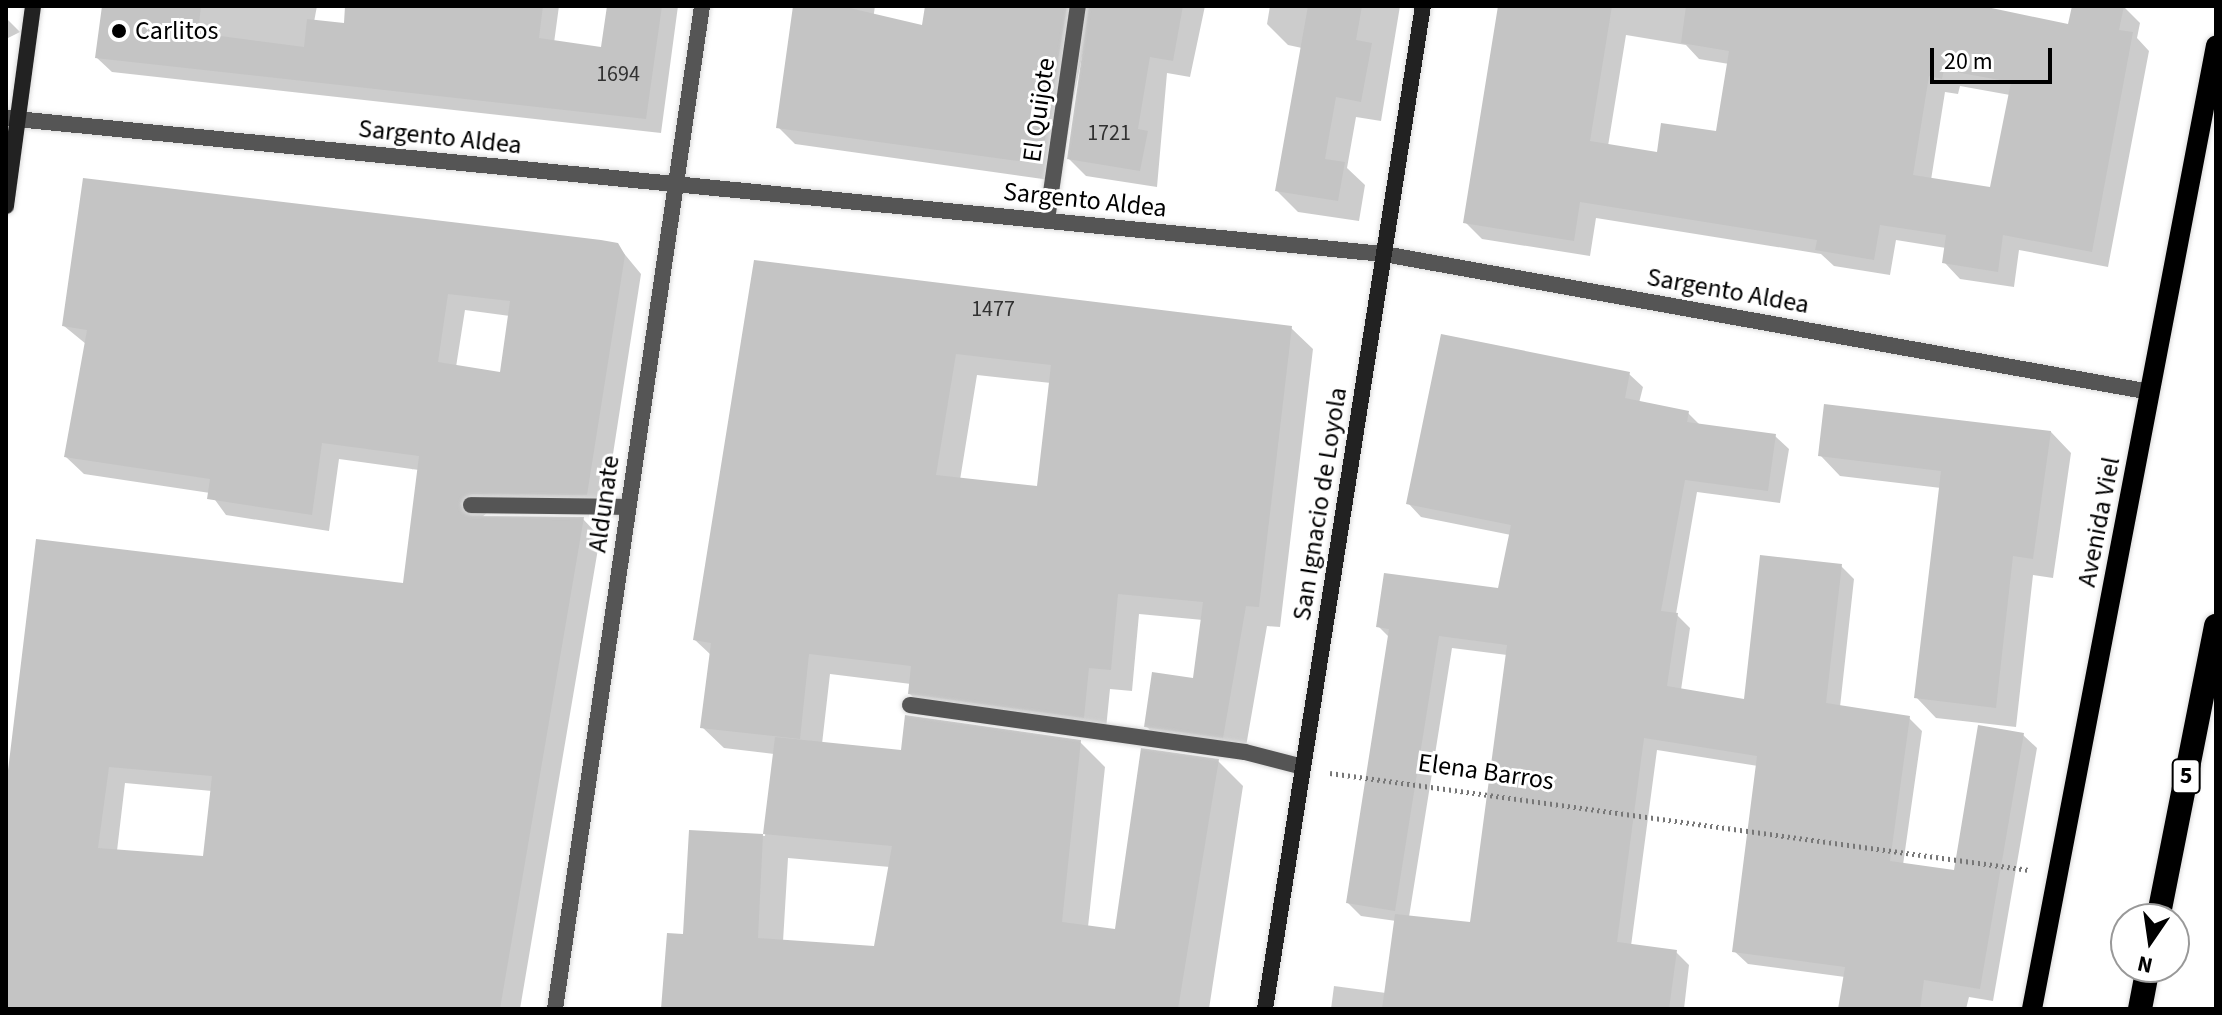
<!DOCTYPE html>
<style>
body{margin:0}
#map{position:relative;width:2222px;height:1015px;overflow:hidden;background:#fff;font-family:"Source Sans 3",sans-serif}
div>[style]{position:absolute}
.shadow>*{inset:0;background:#0003}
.building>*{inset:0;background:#c4c4c4}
.path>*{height:5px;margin-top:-2.5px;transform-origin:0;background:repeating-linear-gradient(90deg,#777 0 2px,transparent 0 6px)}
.roads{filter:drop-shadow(0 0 2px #dbdbdb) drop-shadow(0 0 2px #dbdbdb)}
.lane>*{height:16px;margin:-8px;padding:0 8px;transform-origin:8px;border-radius:8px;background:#555}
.street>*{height:16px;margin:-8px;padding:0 8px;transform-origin:8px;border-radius:8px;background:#555}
.secondary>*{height:16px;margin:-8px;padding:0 8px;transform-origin:8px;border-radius:8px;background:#222}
.primary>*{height:20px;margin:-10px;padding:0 10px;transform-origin:10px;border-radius:10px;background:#000}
.highway>*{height:24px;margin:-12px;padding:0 12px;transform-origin:12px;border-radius:12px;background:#000}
.dots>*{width:22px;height:22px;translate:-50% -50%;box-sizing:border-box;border:4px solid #fff;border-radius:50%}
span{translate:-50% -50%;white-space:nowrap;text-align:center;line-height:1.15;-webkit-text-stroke:6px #fff;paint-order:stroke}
.number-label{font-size:22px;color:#313131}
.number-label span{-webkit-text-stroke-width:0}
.shield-label span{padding:2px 6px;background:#fff;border:2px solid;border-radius:6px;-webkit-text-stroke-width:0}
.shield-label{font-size:24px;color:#000;font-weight:700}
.poi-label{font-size:26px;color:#000}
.left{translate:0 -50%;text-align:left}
.street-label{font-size:26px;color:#000}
.frame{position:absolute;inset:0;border:8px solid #000;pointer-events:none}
.north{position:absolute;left:2110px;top:903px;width:80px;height:80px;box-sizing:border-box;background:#fff;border:2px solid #999;border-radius:50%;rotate:193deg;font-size:22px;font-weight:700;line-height:32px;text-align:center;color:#000}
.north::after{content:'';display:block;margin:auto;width:28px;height:36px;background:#000;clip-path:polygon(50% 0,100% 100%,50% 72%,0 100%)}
.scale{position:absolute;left:1930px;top:48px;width:122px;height:36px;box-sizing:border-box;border:4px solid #000;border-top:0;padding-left:10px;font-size:24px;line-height:28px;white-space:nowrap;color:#000;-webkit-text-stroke:6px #fff;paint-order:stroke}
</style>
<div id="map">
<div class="shadow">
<div style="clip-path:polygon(104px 6px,317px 6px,314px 22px,369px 27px,372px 6px,559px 6px,554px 43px,603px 50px,609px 6px,678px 6px,661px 133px,112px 72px,97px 58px)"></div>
<div style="clip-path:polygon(795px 6px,875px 6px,873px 20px,924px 27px,927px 6px,1205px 6px,1190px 77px,1167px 73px,1157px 187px,1086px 176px,1069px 159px,1090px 17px,1057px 181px,795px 144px,778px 127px)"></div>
<div style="clip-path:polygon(1270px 6px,1400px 6px,1381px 121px,1356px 117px,1347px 168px,1365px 185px,1359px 221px,1298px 212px,1277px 191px,1302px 48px,1288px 45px,1267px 24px)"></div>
<div style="clip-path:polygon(evenodd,1500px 6px,1972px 6px,2070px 26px,2074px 6px,2123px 6px,2140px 23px,2137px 38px,2149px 51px,2108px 267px,2019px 250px,2014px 287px,1960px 279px,1944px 262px,1946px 248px,1896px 240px,1890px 275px,1834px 266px,1821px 254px,1596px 218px,1590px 256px,1482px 239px,1465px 222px,1500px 6px,1626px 35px,1686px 45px,1699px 59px,1729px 64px,1718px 134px,1658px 154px,1608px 146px,1626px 35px,1500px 6px,1960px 86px,2010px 95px,1992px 189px,1931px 180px,1945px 92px,1958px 94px,1960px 86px)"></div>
<div style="clip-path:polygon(6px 18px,20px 32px,6px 39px)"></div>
<div style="clip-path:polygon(evenodd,617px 245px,641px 274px,604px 512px,489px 511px,481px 518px,583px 519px,600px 537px,520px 1009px,6px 1009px,6px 801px,405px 585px,419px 470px,339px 459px,329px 531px,226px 515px,210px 493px,84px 474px,66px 457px,86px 344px,64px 326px,617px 245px,465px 310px,510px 316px,502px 374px,456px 367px,465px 310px,617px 245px,125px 783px,212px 791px,205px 859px,117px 851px,125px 783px)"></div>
<div style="clip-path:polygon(evenodd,756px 262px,1291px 328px,1313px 349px,1280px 627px,1267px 626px,1244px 758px,1168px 748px,1146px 726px,1194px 680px,1203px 620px,1139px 614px,1132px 691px,1110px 689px,1105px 739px,931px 715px,910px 694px,911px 684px,830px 674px,822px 744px,903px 752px,1080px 742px,1105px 767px,1088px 927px,1117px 931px,1218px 761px,1243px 786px,1209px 1009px,663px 1009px,685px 936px,690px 832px,765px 836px,774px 754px,724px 748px,702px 727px,711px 655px,695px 640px,756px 262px,977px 375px,1051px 383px,1039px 488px,960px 480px,977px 375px,756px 262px,788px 858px,890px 867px,876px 948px,783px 942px,788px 858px)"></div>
<div style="clip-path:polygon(evenodd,1629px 374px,1643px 387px,1639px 403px,1688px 413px,1701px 426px,1775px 436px,1789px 449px,1780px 503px,1697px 492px,1676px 614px,1690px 628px,1681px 690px,1746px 701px,1841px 566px,1854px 579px,1840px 707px,1909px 718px,1922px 731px,1903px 865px,1956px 872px,2023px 735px,2037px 748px,1993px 1001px,1969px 997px,1966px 1009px,1840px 1009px,1845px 977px,1748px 964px,1734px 951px,1758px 766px,1657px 750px,1631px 946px,1676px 952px,1689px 965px,1684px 1009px,1331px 1009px,1334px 986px,1386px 993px,1396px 921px,1361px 916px,1348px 903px,1390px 638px,1378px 626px,1499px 591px,1511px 535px,1421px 517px,1408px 503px,1629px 374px,1452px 648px,1507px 655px,1471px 924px,1409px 917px,1452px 648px)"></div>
<div style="clip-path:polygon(2051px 432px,2071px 453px,2053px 578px,2033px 575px,2016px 727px,1936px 718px,1916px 697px,1941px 488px,1840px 476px,1820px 455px)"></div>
</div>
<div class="building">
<div style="clip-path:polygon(102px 6px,201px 6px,198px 33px,304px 47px,307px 19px,344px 23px,345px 6px,543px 6px,539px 38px,601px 47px,607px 6px,662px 6px,646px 119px,95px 58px)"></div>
<div style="clip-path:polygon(793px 6px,841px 6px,922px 25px,925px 6px,1067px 6px,1041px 164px,776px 128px)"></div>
<div style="clip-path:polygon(1089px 6px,1183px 6px,1173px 61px,1150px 57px,1138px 129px,1148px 131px,1140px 171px,1067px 159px)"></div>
<div style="clip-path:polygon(1308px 6px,1362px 6px,1356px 40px,1372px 43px,1361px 102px,1336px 97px,1325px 159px,1345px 162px,1338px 201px,1275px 191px)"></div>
<div style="clip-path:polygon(evenodd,1498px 6px,1612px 6px,1590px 141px,1657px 152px,1661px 123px,1716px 131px,1729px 51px,1681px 43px,1686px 6px,1982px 6px,2068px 24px,2072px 6px,2124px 6px,2119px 30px,2133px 32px,2092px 252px,2003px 235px,1998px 272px,1942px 263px,1946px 235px,1880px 225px,1874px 260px,1815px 250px,1817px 240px,1580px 202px,1574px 241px,1463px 223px,1498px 6px,1944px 70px,2011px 82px,1990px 187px,1913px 175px,1929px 76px,1942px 79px,1944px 70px)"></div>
<div style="clip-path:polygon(evenodd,83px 178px,601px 240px,618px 243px,625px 255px,587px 495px,471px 494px,460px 504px,471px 516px,584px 517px,500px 1009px,6px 1009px,6px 787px,36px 539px,403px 583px,419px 456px,322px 443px,312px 515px,207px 499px,210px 479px,64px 457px,87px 330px,62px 326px,83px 178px,448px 294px,510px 301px,500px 372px,438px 362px,448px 294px,83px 178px,109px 767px,212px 776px,203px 856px,98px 848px,109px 767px)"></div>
<div style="clip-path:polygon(evenodd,754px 260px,1292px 326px,1259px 607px,1246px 606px,1223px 738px,1144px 727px,1152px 672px,1193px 678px,1203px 602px,1118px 594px,1111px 670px,1089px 668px,1084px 718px,908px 694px,911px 666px,809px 654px,800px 739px,700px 728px,711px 643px,693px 640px,754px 260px,956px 354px,1051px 365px,1037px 486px,936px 475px,956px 354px)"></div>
<div style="clip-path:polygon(1441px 334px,1630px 372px,1625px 398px,1689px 411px,1687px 422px,1776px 434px,1768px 491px,1685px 480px,1661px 611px,1678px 613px,1667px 686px,1744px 699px,1760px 555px,1842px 564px,1826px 703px,1910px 716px,1890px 861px,1954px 870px,1978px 725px,2024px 733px,1980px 989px,1924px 980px,1920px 1009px,1838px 1009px,1845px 967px,1732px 952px,1757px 756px,1644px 738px,1617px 942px,1677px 950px,1669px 1009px,1382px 1009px,1395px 914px,1470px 922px,1507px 645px,1439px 636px,1395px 911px,1346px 903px,1389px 629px,1376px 627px,1384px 573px,1498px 588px,1511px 525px,1406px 504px)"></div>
<div style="clip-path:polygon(1824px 404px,2051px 431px,2033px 559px,2013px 556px,1996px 708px,1914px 698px,1941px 471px,1818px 456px)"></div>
<div style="clip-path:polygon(evenodd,905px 715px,1081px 740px,1062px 922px,1115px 929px,1141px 748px,1219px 759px,1178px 1009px,661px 1009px,667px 933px,683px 934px,689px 830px,763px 834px,775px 737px,901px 750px,905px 715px,763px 834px,892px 846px,874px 946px,758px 938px,763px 834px)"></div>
</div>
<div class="path">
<div style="left:1330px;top:773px;width:706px;rotate:7.9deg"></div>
</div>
<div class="roads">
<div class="lane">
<div style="left:471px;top:505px;width:157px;rotate:0.7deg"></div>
</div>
<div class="street">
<div style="left:6px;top:118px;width:1385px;rotate:5.64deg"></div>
<div style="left:1384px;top:254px;width:778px;rotate:10.21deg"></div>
<div style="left:1047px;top:220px;width:216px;rotate:-81.8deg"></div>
<div style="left:910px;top:705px;width:338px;rotate:8deg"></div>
<div style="left:1245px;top:752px;width:60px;rotate:14.5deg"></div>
<div style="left:555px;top:1009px;width:1014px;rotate:-81.66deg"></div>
</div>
<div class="secondary">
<div style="left:6px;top:206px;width:202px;rotate:-82.3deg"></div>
<div style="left:1265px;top:1009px;width:1015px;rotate:-81.05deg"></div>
</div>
<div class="primary">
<div style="left:2032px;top:1009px;width:981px;rotate:-79.19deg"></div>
</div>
<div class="highway">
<div style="left:2158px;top:919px;width:299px;rotate:-78.8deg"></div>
<div style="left:2140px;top:1009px;width:43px;rotate:-79.2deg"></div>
</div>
</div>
<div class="dots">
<div style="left:119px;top:31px;background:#000"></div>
</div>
<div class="number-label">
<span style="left:618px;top:75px">1694</span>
<span style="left:1109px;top:134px">1721</span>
<span style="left:993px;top:310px">1477</span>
</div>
<div class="shield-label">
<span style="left:2186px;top:776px">5</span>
</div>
<div class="poi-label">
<span class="left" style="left:135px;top:31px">Carlitos</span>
</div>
<div class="street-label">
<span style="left:1039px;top:110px;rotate:-82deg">El Quijote</span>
<span style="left:440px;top:137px;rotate:6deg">Sargento Aldea</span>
<span style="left:1085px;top:200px;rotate:6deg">Sargento Aldea</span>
<span style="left:1728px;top:291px;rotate:10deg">Sargento Aldea</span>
<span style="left:604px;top:504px;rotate:-82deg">Aldunate</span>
<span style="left:1320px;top:504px;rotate:-81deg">San Ignacio de Loyola</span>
<span style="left:2099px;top:522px;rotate:-79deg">Avenida Viel</span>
<span style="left:1486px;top:772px;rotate:8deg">Elena Barros</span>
</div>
<div class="frame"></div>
<div class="north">N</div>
<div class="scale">20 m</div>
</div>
